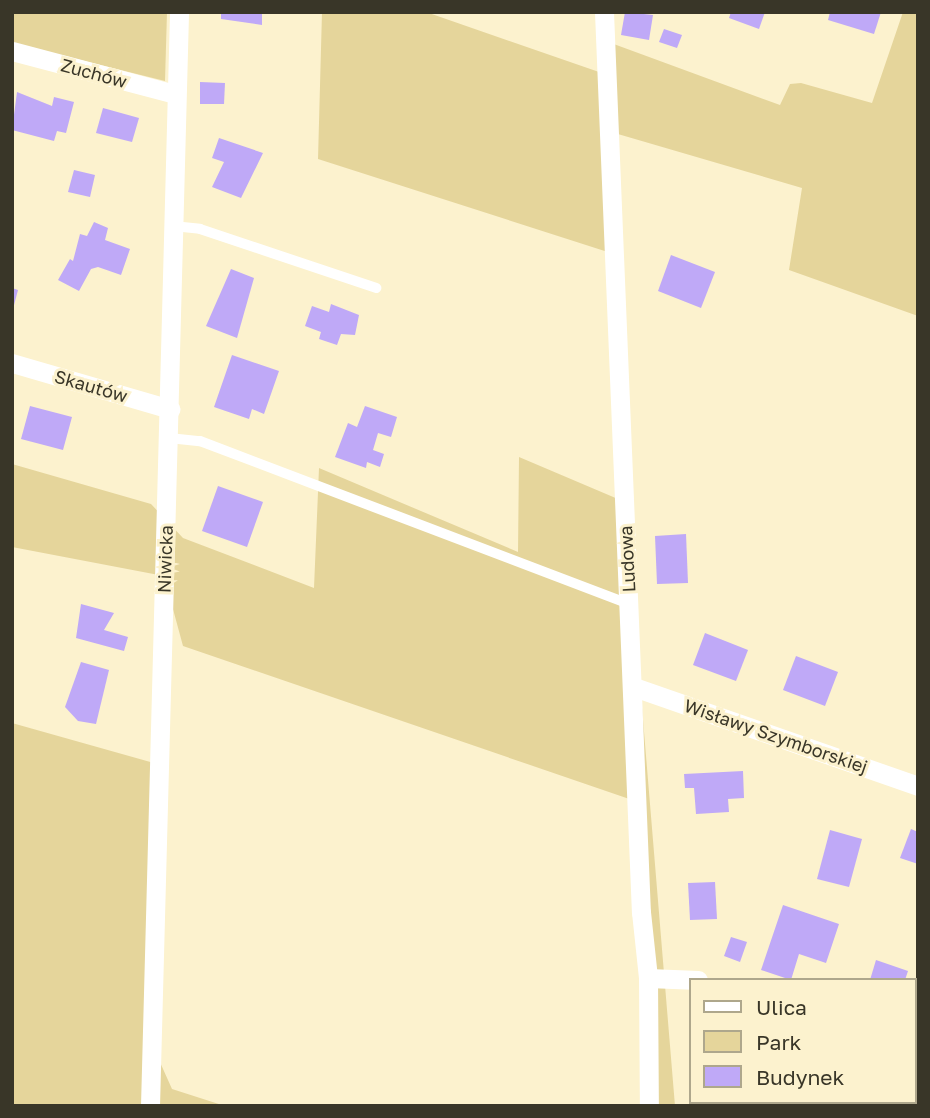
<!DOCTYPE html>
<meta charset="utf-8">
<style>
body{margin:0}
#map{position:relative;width:930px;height:1118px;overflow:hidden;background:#fcf2ce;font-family:"Golos Text",sans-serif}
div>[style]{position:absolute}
.green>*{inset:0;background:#e5d59b}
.building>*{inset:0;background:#bfa9f7}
.lane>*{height:10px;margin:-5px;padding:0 5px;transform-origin:5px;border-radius:5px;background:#fff}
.street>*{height:19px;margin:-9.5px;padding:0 9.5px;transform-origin:9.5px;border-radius:9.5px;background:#fff}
span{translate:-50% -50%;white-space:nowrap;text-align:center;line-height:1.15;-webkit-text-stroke:6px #fcf2ce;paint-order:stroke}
.street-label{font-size:18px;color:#393628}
.frame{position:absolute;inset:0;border:14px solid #393628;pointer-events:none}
.legend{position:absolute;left:689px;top:978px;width:228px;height:126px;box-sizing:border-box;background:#fcf2ce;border:2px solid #aea78c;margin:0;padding:9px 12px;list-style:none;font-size:21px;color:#393628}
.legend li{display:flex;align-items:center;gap:14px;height:35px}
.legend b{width:35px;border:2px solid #aea78c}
</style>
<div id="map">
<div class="green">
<div style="clip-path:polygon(12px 12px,167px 12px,165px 81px,12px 43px)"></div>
<div style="clip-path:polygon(322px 12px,426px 12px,599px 72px,611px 43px,780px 105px,790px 84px,801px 83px,872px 103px,903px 12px,918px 12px,918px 316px,789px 270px,802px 188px,611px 132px,614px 254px,318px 159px)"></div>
<div style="clip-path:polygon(519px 457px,625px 502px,675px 1106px,654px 1106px,641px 803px,183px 646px,164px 576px,12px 547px,12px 464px,151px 504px,183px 538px,314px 588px,319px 468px,518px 552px)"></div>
<div style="clip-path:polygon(12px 723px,161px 765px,155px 1051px,172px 1089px,225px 1106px,12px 1106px)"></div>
</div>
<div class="building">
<div style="clip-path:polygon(221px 12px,262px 12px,262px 25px,221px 19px)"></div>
<div style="clip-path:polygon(625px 12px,653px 15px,649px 40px,621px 35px)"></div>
<div style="clip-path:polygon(731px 12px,765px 12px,759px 29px,729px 18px)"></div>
<div style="clip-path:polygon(830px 12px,881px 12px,874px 34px,828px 20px)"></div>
<div style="clip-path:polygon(664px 29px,682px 35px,677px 48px,659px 42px)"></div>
<div style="clip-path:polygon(200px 82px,225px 83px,224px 104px,200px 104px)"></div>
<div style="clip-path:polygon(17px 92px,52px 106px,54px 97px,74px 102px,66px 133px,57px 131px,54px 141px,12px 130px)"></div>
<div style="clip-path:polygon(103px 108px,139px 118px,132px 142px,96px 133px)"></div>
<div style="clip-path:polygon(219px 138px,263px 153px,241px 198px,212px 187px,224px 162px,212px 158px)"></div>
<div style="clip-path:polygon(74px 170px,95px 175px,90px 197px,68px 192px)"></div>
<div style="clip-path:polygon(94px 222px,108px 228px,105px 240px,130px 249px,121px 275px,98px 267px,91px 269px,79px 291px,58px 280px,70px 259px,73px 261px,80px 234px,87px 236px)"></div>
<div style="clip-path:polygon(671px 255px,715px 272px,701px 308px,658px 291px)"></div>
<div style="clip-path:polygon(231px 269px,254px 278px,237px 338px,206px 326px)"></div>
<div style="clip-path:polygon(12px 288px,18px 290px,13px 309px,12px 309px)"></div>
<div style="clip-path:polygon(331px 304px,359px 315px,355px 335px,341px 334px,337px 345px,319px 339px,321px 332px,305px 326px,312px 306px,329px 312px)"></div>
<div style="clip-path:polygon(232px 355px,279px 371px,264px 414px,252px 409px,249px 419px,214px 407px)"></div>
<div style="clip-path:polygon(30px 406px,72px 417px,63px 450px,21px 439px)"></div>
<div style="clip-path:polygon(365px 406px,397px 417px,391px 437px,378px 433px,373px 450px,384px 454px,380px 467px,367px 462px,366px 468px,335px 457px,348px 423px,357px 427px)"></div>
<div style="clip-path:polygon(218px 486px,263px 502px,247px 547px,202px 531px)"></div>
<div style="clip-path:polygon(686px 534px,688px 583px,657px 584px,655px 536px)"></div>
<div style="clip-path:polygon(81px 604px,114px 613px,104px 630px,128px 637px,124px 651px,76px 638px)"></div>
<div style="clip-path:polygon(705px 633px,748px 650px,736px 681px,693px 665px)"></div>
<div style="clip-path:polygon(796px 656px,838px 672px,825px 706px,783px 690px)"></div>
<div style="clip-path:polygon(81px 662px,109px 670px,96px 724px,78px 721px,65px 707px)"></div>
<div style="clip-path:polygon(743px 771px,744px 798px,728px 799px,729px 812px,696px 814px,694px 788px,685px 788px,684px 774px)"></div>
<div style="clip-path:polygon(911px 829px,918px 832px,918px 864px,900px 858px)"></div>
<div style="clip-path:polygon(830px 830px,862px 839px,849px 887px,817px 879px)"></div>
<div style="clip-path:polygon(715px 882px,717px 919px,690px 920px,688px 883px)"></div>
<div style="clip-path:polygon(783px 905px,839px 924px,826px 963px,799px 954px,791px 980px,761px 970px)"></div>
<div style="clip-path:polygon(731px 937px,747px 942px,740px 962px,724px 956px)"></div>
<div style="clip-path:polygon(876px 960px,908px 971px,905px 980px,870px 980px)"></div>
<div style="clip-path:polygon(914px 987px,918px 988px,915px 1020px,914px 1020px)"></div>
<div style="clip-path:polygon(832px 1102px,884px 1102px,831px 1106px)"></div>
</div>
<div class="lane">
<div style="left:173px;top:226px;width:27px;rotate:6deg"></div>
<div style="left:200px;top:229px;width:186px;rotate:18.5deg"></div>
<div style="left:169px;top:438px;width:31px;rotate:6deg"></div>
<div style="left:200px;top:441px;width:460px;rotate:20.8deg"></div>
</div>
<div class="street">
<div style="left:604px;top:12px;width:901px;rotate:87.65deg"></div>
<div style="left:641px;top:912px;width:66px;rotate:83.9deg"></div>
<div style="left:648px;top:978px;width:128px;rotate:89.6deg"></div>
<div style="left:12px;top:51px;width:169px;rotate:14.8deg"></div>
<div style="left:12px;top:363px;width:165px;rotate:16.2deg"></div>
<div style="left:634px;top:687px;width:301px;rotate:19.2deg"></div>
<div style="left:648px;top:978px;width:50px;rotate:2.3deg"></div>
<div style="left:914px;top:1056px;width:4px;rotate:14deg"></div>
<div style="left:150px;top:1106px;width:1094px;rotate:-88.48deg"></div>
</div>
<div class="street-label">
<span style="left:94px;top:73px;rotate:15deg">Zuchów</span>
<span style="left:91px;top:386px;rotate:16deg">Skautów</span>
<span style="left:165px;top:559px;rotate:-88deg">Niwicka</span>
<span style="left:627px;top:559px;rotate:-93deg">Ludowa</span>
<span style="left:776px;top:736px;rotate:19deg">Wisławy Szymborskiej</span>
</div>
<div class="frame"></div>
<ul class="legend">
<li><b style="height:9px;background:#fff"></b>Ulica</li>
<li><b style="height:19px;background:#e5d59b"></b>Park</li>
<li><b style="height:19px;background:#bfa9f7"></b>Budynek</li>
</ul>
</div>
